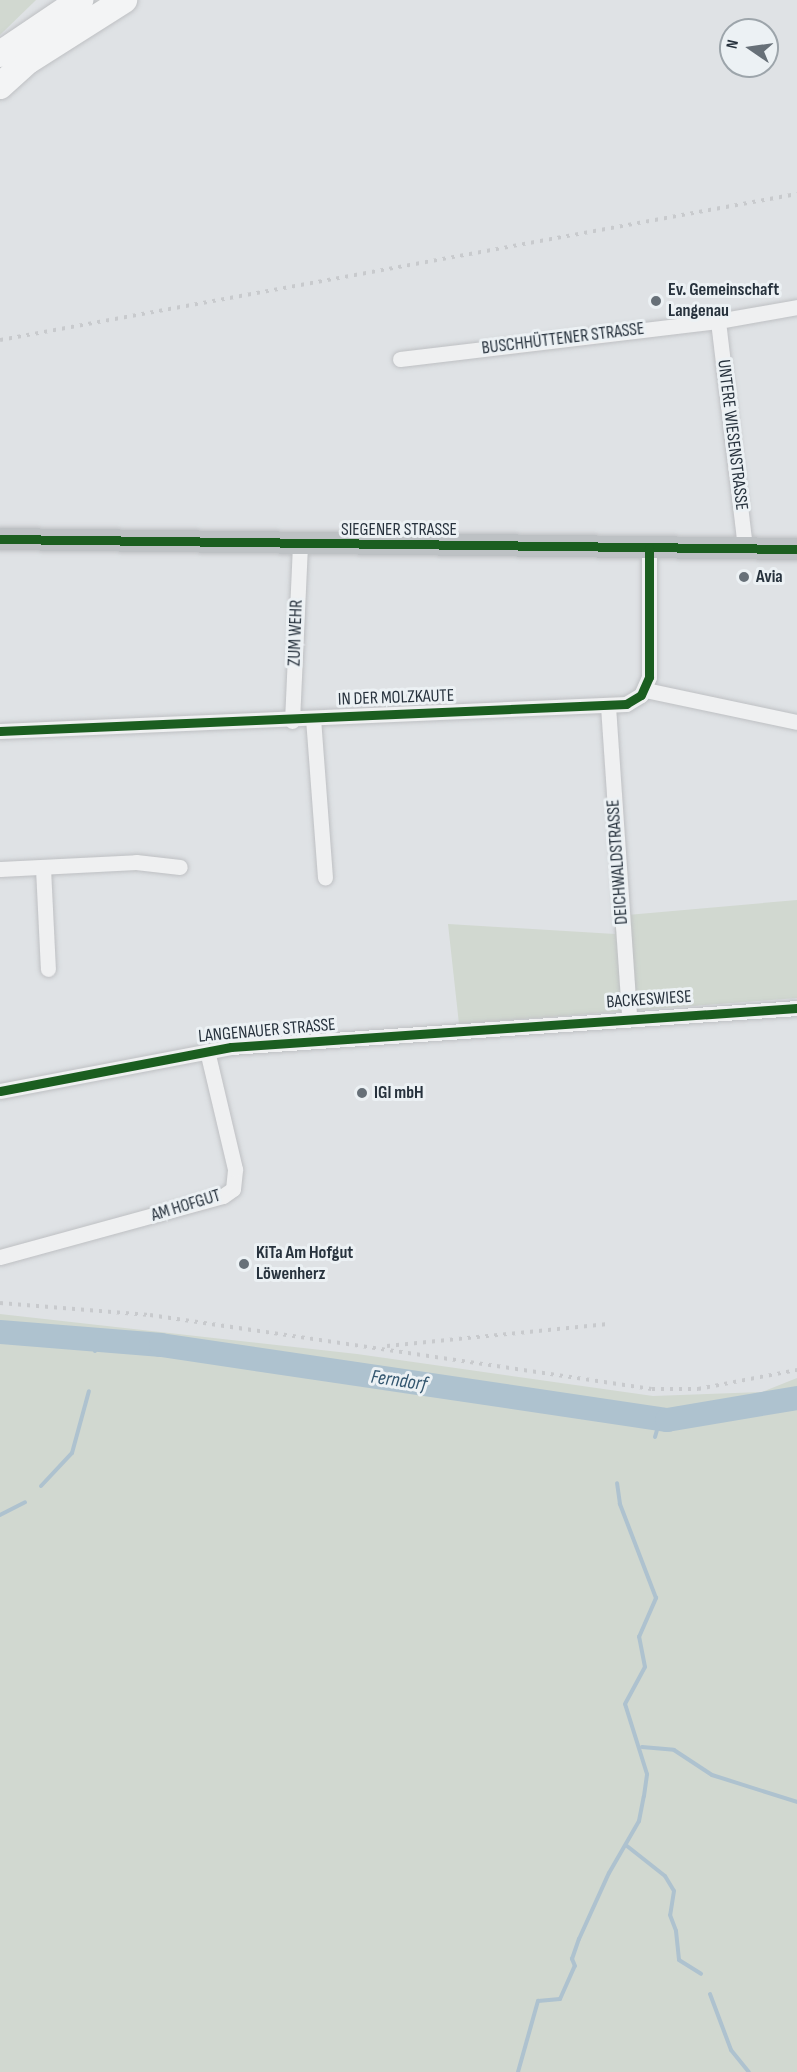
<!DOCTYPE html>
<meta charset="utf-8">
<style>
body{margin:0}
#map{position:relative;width:797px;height:2072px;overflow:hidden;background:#dfe2e5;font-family:"Sofia Sans Condensed",sans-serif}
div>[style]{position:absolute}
.green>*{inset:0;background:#d1d8d0}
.stream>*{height:4px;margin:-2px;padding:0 2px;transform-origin:2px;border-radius:2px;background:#aec2cf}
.river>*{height:24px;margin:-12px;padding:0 12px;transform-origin:12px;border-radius:12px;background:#aec2cf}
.roads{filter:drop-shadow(0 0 2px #bec0c3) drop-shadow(0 0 2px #bec0c3)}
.minor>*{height:15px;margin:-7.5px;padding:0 7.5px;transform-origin:7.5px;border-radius:7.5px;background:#eff0f1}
.secondary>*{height:22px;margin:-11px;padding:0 11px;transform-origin:11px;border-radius:11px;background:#bdc1c4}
.trunk>*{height:26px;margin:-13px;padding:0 13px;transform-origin:13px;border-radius:13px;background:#f3f4f5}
.rail>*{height:4px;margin-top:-2px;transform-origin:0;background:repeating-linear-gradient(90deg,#c8cacd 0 3px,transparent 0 9px)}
.cycleway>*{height:9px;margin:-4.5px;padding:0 4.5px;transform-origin:4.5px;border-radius:4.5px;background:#1b5e20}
.dots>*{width:16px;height:16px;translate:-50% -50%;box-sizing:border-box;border:3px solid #ecf1f4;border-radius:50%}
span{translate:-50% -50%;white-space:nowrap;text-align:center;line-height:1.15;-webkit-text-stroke:6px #ecf1f4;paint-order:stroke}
.poi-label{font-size:18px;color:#27323d;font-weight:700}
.left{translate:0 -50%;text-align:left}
.street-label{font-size:18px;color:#27323d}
.water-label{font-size:20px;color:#33566f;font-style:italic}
.north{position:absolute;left:719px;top:18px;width:60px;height:60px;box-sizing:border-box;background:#ecf1f4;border:2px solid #9da5ab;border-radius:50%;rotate:283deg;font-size:16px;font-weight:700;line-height:24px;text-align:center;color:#27323d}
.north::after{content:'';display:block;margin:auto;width:21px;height:27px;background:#677078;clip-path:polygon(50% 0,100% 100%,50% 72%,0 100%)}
</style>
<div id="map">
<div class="green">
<div style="clip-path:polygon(0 0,36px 0,0 35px)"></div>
<div style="clip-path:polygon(797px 900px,797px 998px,459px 1024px,448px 924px,615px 934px,616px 916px)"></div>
<div style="clip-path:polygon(0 1314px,357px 1354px,653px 1396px,762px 1392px,797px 1378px,797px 2072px,0 2072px)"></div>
</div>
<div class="stream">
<div style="left:95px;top:1351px;width:11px;rotate:-80deg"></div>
<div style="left:655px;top:1437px;width:19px;rotate:-74deg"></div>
<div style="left:41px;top:1486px;width:45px;rotate:-46.8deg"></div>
<div style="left:72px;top:1453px;width:64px;rotate:-74.7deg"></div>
<div style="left:0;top:1515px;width:28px;rotate:-27deg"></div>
<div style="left:642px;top:1747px;width:32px;rotate:5deg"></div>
<div style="left:674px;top:1750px;width:45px;rotate:33.3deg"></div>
<div style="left:712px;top:1775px;width:89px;rotate:17.6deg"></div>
<div style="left:627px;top:1846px;width:48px;rotate:38.3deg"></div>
<div style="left:665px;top:1876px;width:17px;rotate:59deg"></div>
<div style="left:674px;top:1891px;width:24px;rotate:99deg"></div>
<div style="left:670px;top:1915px;width:17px;rotate:69deg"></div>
<div style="left:676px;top:1931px;width:29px;rotate:84deg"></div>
<div style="left:679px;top:1960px;width:26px;rotate:32deg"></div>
<div style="left:710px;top:1994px;width:60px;rotate:69.4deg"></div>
<div style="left:731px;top:2050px;width:28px;rotate:51deg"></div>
<div style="left:518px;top:2072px;width:74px;rotate:-74.3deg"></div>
<div style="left:538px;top:2001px;width:22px;rotate:-5deg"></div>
<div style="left:560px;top:1999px;width:36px;rotate:-66deg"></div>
<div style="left:575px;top:1966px;width:8px;rotate:-113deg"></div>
<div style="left:572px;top:1959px;width:21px;rotate:-71deg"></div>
<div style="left:579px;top:1939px;width:72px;rotate:-65.6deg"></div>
<div style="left:609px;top:1873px;width:60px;rotate:-60deg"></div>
<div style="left:639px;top:1821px;width:25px;rotate:-79deg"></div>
<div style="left:644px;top:1796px;width:22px;rotate:-82deg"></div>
<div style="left:647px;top:1774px;width:73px;rotate:-107.4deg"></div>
<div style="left:625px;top:1704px;width:42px;rotate:-61.6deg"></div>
<div style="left:645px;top:1667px;width:31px;rotate:-101deg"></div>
<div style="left:639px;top:1637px;width:43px;rotate:-66.4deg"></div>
<div style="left:656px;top:1598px;width:101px;rotate:-111deg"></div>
<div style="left:620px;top:1504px;width:21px;rotate:-98deg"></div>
</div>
<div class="river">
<div style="left:0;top:1332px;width:162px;rotate:4.6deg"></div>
<div style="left:161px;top:1345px;width:512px;rotate:8.43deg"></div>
<div style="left:667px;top:1420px;width:132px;rotate:-9.6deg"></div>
</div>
<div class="roads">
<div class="minor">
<div style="left:718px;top:321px;width:229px;rotate:83.2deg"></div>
<div style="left:400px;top:359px;width:320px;rotate:-6.8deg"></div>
<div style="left:718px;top:321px;width:80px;rotate:-10deg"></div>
<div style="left:645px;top:690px;width:155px;rotate:11.9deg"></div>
<div style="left:608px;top:706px;width:312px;rotate:86.1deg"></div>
<div style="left:313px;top:718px;width:160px;rotate:85.7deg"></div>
<div style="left:292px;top:721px;width:176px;rotate:-87.4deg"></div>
<div style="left:0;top:731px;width:627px;rotate:-2.47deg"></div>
<div style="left:626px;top:704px;width:17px;rotate:-31deg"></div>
<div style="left:641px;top:695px;width:20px;rotate:-66deg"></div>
<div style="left:649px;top:677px;width:129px;rotate:-90deg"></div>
<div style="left:43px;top:868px;width:101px;rotate:87.2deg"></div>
<div style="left:0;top:869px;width:136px;rotate:-2.9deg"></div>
<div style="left:136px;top:862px;width:44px;rotate:6.5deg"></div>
<div style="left:0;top:1091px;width:235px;rotate:-10.8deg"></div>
<div style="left:231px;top:1047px;width:567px;rotate:-3.94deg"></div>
<div style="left:0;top:1257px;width:231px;rotate:-15.3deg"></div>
<div style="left:223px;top:1196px;width:12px;rotate:-35deg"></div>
<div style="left:233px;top:1189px;width:20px;rotate:-84deg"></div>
<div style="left:235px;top:1169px;width:121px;rotate:-103.3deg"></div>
</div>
<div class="secondary">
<div style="left:0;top:539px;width:797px;rotate:0.72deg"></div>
</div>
<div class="trunk">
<div style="left:0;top:54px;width:97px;rotate:-34deg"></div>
<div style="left:0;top:86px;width:38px;rotate:-42deg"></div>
<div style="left:28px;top:61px;width:114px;rotate:-32.4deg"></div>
</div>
</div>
<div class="rail">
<div style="left:0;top:340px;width:810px;rotate:-10.38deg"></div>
<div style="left:0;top:1303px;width:150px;rotate:4.6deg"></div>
<div style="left:150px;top:1315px;width:507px;rotate:8.39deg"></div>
<div style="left:652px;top:1389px;width:46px"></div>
<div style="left:698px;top:1389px;width:101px;rotate:-10.9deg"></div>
<div style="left:387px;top:1346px;width:222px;rotate:-5.7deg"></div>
</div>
<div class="cycleway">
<div style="left:0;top:539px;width:797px;rotate:0.72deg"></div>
<div style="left:0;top:731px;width:627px;rotate:-2.47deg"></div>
<div style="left:626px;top:704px;width:17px;rotate:-31deg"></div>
<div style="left:641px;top:695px;width:20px;rotate:-66deg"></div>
<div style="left:649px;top:677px;width:129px;rotate:-90deg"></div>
<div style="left:0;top:1091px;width:235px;rotate:-10.8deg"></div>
<div style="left:231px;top:1047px;width:567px;rotate:-3.94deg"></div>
</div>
<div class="dots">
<div style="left:656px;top:301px;background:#677078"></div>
<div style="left:744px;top:577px;background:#677078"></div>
<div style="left:362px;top:1093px;background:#677078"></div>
<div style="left:244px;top:1264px;background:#677078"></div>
</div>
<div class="poi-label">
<span class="left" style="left:668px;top:301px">Ev. Gemeinschaft<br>Langenau</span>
<span class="left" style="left:756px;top:577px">Avia</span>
<span class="left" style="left:374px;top:1093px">IGI mbH</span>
<span class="left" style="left:256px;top:1264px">KiTa Am Hofgut<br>Löwenherz</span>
</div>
<div class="street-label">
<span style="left:563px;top:339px;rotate:-7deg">BUSCHHÜTTENER STRASSE</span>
<span style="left:732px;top:435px;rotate:83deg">UNTERE WIESENSTRASSE</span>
<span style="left:399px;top:530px">SIEGENER STRASSE</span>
<span style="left:296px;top:633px;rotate:-88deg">ZUM WEHR</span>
<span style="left:396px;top:698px;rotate:-2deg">IN DER MOLZKAUTE</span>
<span style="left:618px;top:862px;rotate:-94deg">DEICHWALDSTRASSE</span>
<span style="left:649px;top:1000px;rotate:-4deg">BACKESWIESE</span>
<span style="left:267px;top:1031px;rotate:-5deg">LANGENAUER STRASSE</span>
<span style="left:186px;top:1206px;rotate:-17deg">AM HOFGUT</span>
</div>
<div class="water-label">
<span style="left:399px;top:1381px;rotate:8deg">Ferndorf</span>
</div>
<div class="north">N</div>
</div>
